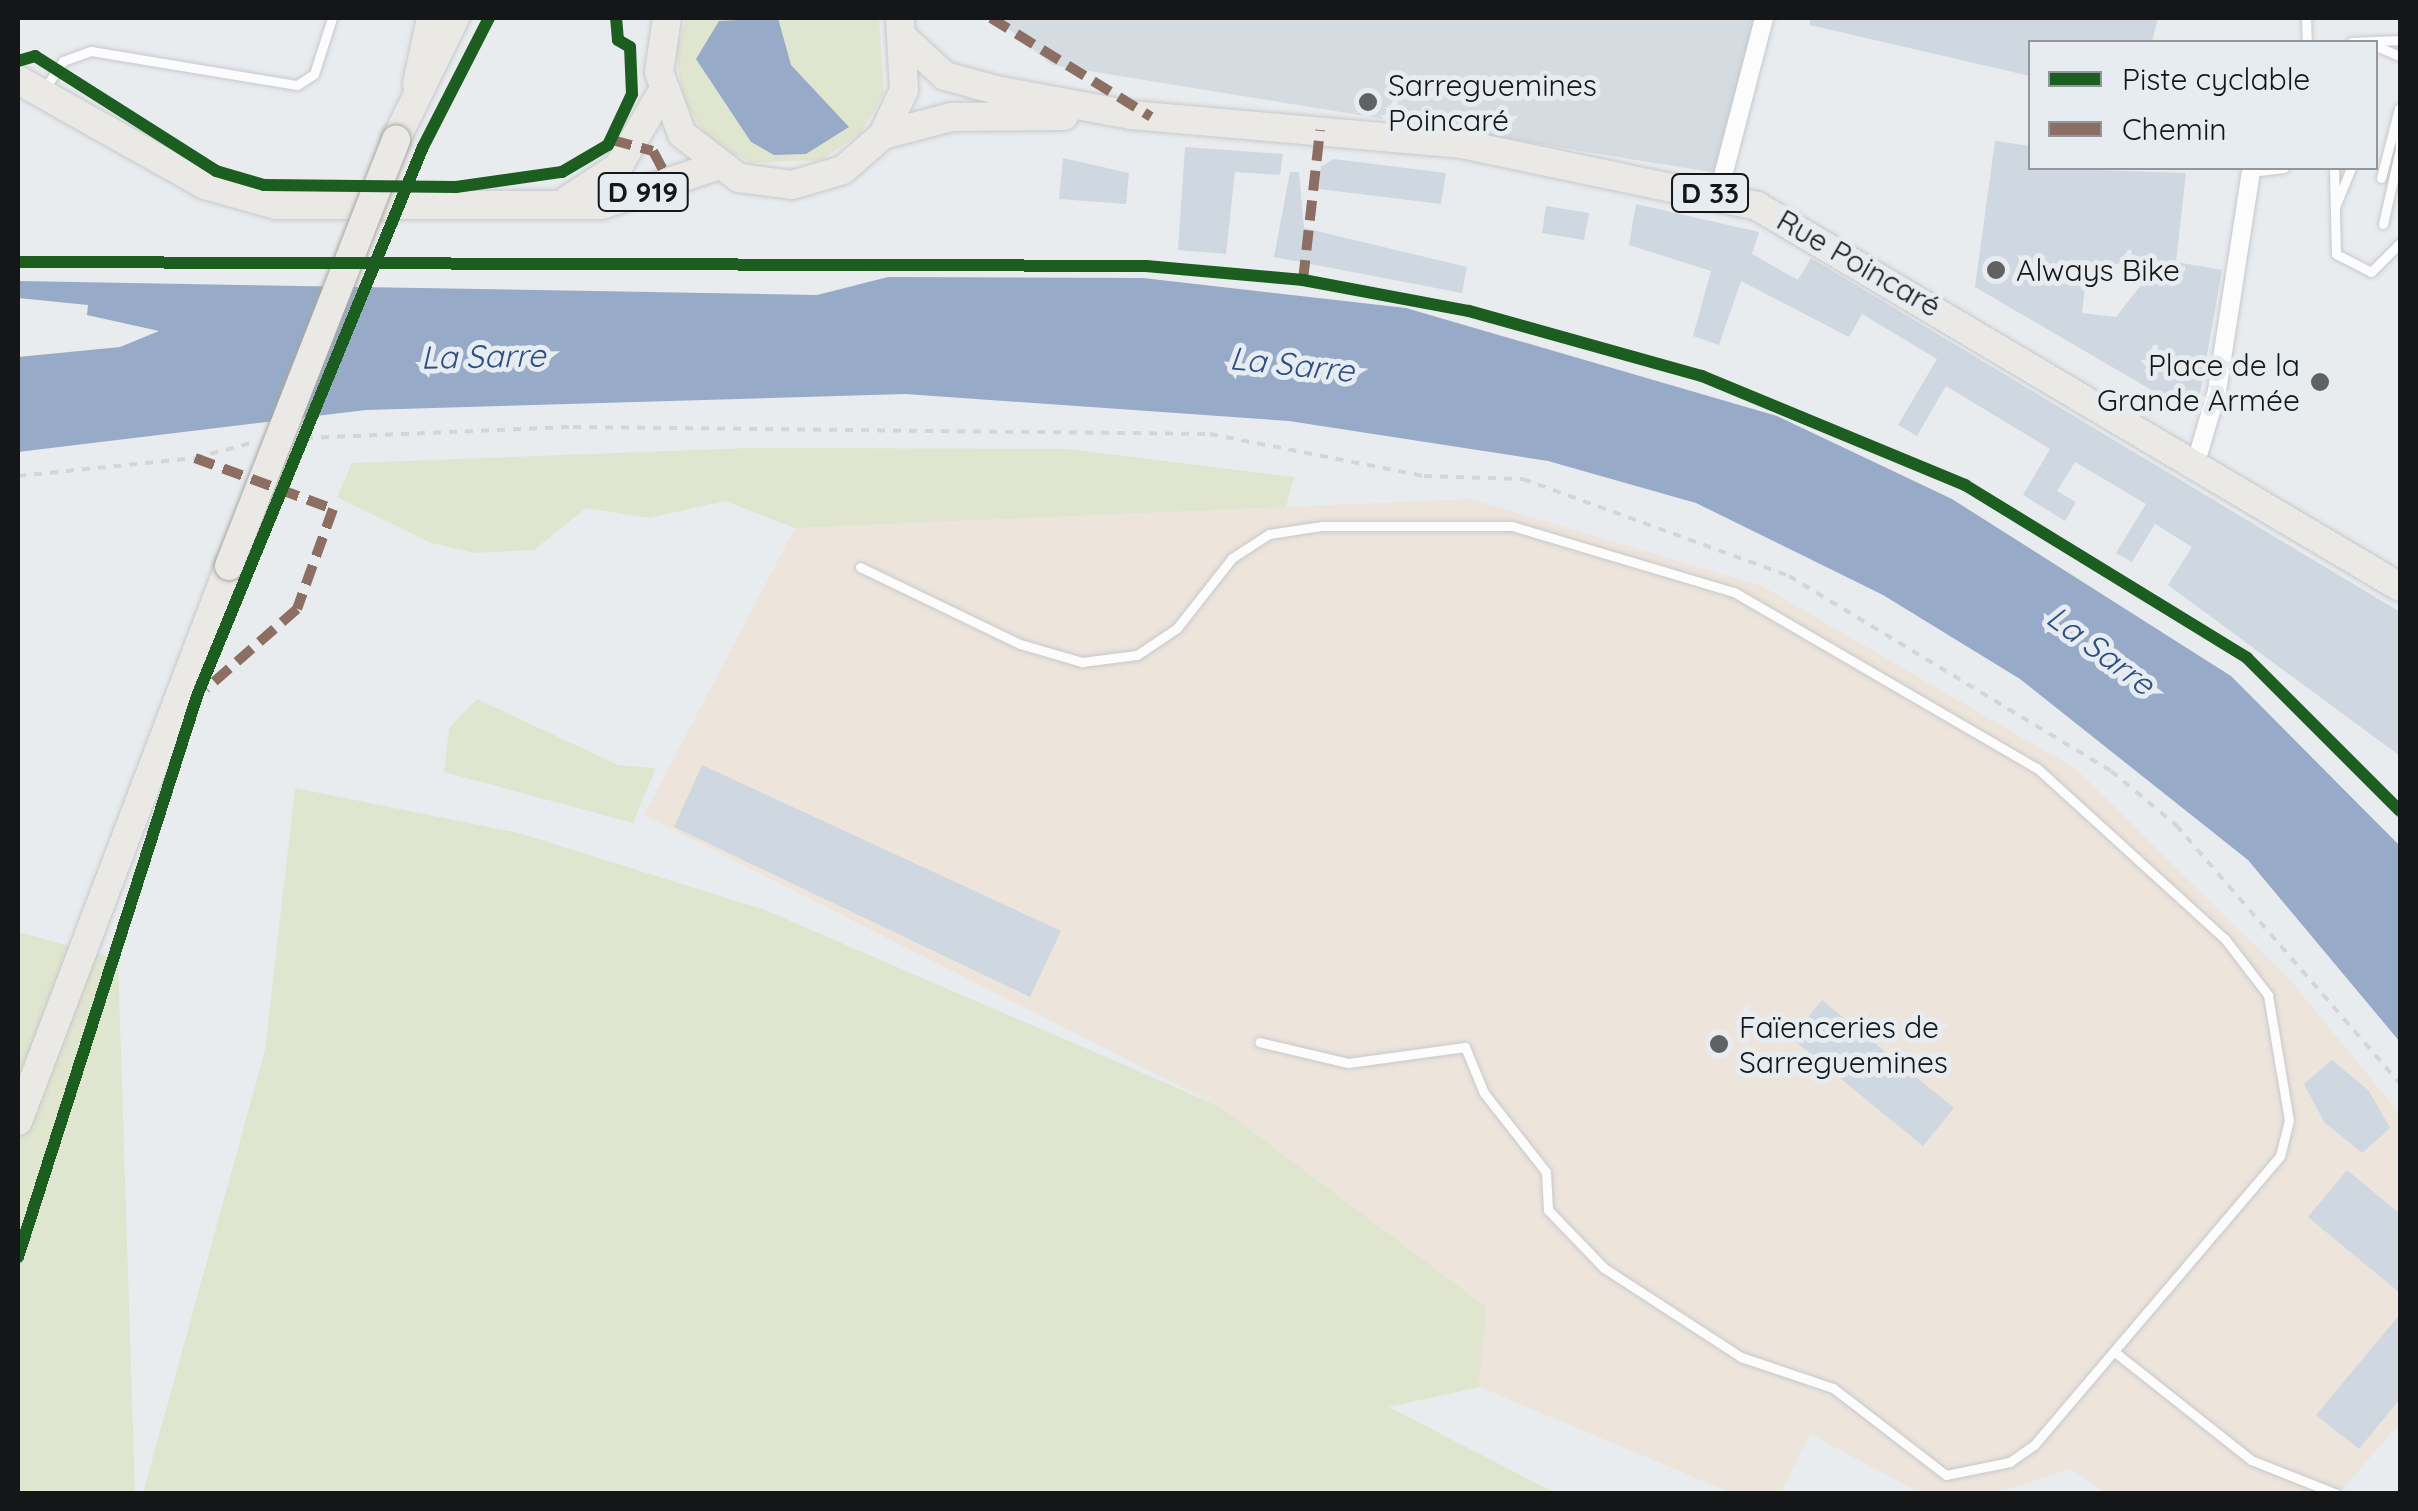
<!DOCTYPE html>
<meta charset="utf-8">
<style>
body{margin:0}
#map{position:relative;width:2418px;height:1511px;overflow:hidden;background:#e9ecef;font-family:Quicksand,sans-serif}
div>[style]{position:absolute}
.built>*{inset:0;background:#d4dbe1}
.industrial>*{inset:0;background:#ede4dc}
.green>*{inset:0;background:#e0e5cf}
.water>*{inset:0;background:#97abc8}
.building>*{inset:0;background:#cfd7e0}
.path>*{height:4px;margin-top:-2px;transform-origin:0;background:repeating-linear-gradient(90deg,#d4d5d6 0 8px,transparent 0 16px)}
.roads{filter:drop-shadow(0 0 2px #c7c9cc) drop-shadow(0 0 2px #c7c9cc)}
.service>*{height:9px;margin:-4.5px;padding:0 4.5px;transform-origin:4.5px;border-radius:4.5px;background:#fcfcfd}
.minor>*{height:18px;margin:-9px;padding:0 9px;transform-origin:9px;border-radius:9px;background:#fcfcfd}
.primary>*{height:28px;margin:-14px;padding:0 14px;transform-origin:14px;border-radius:14px;background:#eae9e5}
.bridges{filter:drop-shadow(0 0 2px #a9a8a1) drop-shadow(0 0 2px #a9a8a1)}
.primary-bridge>*{height:28px;margin:-14px;padding:0 14px;transform-origin:14px;border-radius:14px;background:#eae9e5}
.quiet>*{height:10px;margin-top:-5px;transform-origin:0;background:repeating-linear-gradient(90deg,#8d6e63 0 20px,transparent 0 30px)}
.cycleway>*{height:12px;margin:-6px;padding:0 6px;transform-origin:6px;border-radius:6px;background:#1b5e20}
.dots>*{width:28px;height:28px;translate:-50% -50%;box-sizing:border-box;border:5px solid #e7ecf1;border-radius:50%}
span{translate:-50% -50%;white-space:nowrap;text-align:center;line-height:1.15;-webkit-text-stroke:10px #e7ecf1;paint-order:stroke}
.shield-label span{padding:2px 8px;background:#e7ecf1;border:2px solid;border-radius:8px;-webkit-text-stroke-width:0}
.shield-label{font-size:28px;color:#141617;font-weight:700}
.poi-label{font-size:30px;color:#141617}
.left{translate:0 -50%;text-align:left}
.right{translate:-100% -50%;text-align:right}
.street-label{font-size:30px;color:#141617}
.water-label{font-size:32px;color:#2c5085;font-style:italic}
.frame{position:absolute;inset:0;border:20px solid #141617;pointer-events:none}
.legend{position:absolute;left:2028px;top:40px;width:350px;height:130px;box-sizing:border-box;background:#e7ecf1;border:2px solid #93969a;margin:0;padding:12px 18px;list-style:none;font-size:30px;color:#141617}
.legend li{display:flex;align-items:center;gap:20px;height:50px}
.legend b{width:50px;border:2px solid #93969a}
</style>
<div id="map">
<div class="built">
<div style="clip-path:polygon(995px 18px,1768px 18px,1729px 175px,1052px 65px)"></div>
</div>
<div class="industrial">
<div style="clip-path:polygon(1471px 499px,1762px 586px,2076px 769px,2291px 981px,2400px 1114px,2400px 1423px,2339px 1493px,2107px 1493px,2070px 1469px,1995px 1493px,1920px 1493px,1810px 1434px,1781px 1493px,1732px 1493px,1479px 1387px,1485px 1307px,1219px 1106px,644px 815px,795px 528px)"></div>
</div>
<div class="green">
<div style="clip-path:polygon(686px 18px,879px 18px,884px 93px,860px 134px,821px 160px,750px 163px,709px 139px,683px 100px,676px 53px)"></div>
<div style="clip-path:polygon(750px 448px,1068px 449px,1294px 477px,1286px 507px,795px 528px,725px 501px,649px 518px,586px 508px,534px 550px,476px 553px,431px 543px,337px 497px,352px 463px)"></div>
<div style="clip-path:polygon(477px 699px,618px 765px,656px 768px,633px 823px,444px 772px,449px 728px)"></div>
<div style="clip-path:polygon(295px 788px,519px 833px,765px 910px,1219px 1106px,1486px 1307px,1479px 1387px,1389px 1407px,1555px 1493px,143px 1493px,265px 1050px)"></div>
<div style="clip-path:polygon(18px 932px,118px 959px,135px 1493px,18px 1493px)"></div>
</div>
<div class="water">
<div style="clip-path:polygon(778px 18px,791px 65px,849px 127px,806px 154px,774px 155px,751px 142px,696px 59px,719px 21px)"></div>
<div style="clip-path:polygon(888px 277px,1143px 278px,1406px 308px,1777px 416px,1952px 499px,2231px 676px,2400px 846px,2400px 1042px,2248px 860px,2020px 679px,1883px 595px,1696px 503px,1548px 461px,1289px 421px,905px 394px,366px 410px,18px 452px,18px 357px,120px 347px,159px 331px,87px 315px,88px 305px,18px 298px,18px 281px,817px 295px)"></div>
</div>
<div class="building">
<div style="clip-path:polygon(1810px 18px,2158px 18px,2152px 42px,2030px 42px,2030px 76px,1810px 25px)"></div>
<div style="clip-path:polygon(evenodd,1995px 141px,2030px 146px,2030px 168px,2186px 173px,2176px 262px,2222px 270px,2196px 416px,1975px 287px,1995px 141px,2088px 262px,2152px 271px,2116px 317px,2082px 313px,2088px 262px)"></div>
<div style="clip-path:polygon(1185px 147px,1283px 154px,1280px 175px,1235px 172px,1226px 254px,1178px 250px)"></div>
<div style="clip-path:polygon(1063px 158px,1129px 173px,1126px 204px,1059px 199px)"></div>
<div style="clip-path:polygon(1334px 159px,1446px 173px,1441px 204px,1319px 189px,1321px 166px)"></div>
<div style="clip-path:polygon(1290px 172px,1299px 172px,1304px 228px,1467px 267px,1462px 293px,1274px 257px)"></div>
<div style="clip-path:polygon(1636px 204px,1759px 232px,1752px 254px,1798px 280px,1811px 258px,2400px 612px,2400px 756px,2168px 585px,2192px 547px,2155px 524px,2132px 562px,2116px 553px,2146px 504px,2075px 462px,2057px 491px,2076px 502px,2065px 521px,2023px 495px,2050px 449px,1946px 386px,1917px 436px,1898px 425px,1937px 359px,1862px 314px,1849px 337px,1741px 281px,1719px 345px,1693px 336px,1711px 271px,1629px 245px)"></div>
<div style="clip-path:polygon(1546px 206px,1589px 213px,1584px 240px,1542px 233px)"></div>
<div style="clip-path:polygon(702px 765px,1061px 931px,1030px 997px,674px 827px)"></div>
<div style="clip-path:polygon(1822px 1000px,1954px 1108px,1923px 1146px,1791px 1038px)"></div>
<div style="clip-path:polygon(2332px 1060px,2369px 1091px,2390px 1128px,2362px 1153px,2324px 1122px,2304px 1084px)"></div>
<div style="clip-path:polygon(2347px 1170px,2400px 1214px,2400px 1293px,2308px 1217px)"></div>
<div style="clip-path:polygon(2400px 1314px,2400px 1399px,2359px 1449px,2316px 1415px)"></div>
</div>
<div class="path">
<div style="left:305px;top:438px;width:268px;rotate:-2.4deg"></div>
<div style="left:573px;top:427px;width:637px;rotate:0.63deg"></div>
<div style="left:1210px;top:434px;width:218px;rotate:11.1deg"></div>
<div style="left:1424px;top:476px;width:99px;rotate:1.7deg"></div>
<div style="left:1523px;top:479px;width:283px;rotate:20deg"></div>
<div style="left:1789px;top:576px;width:376px;rotate:31.2deg"></div>
<div style="left:2111px;top:771px;width:85px;rotate:39.7deg"></div>
<div style="left:2176px;top:825px;width:342px;rotate:49.1deg"></div>
<div style="left:18px;top:476px;width:178px;rotate:-5.8deg"></div>
<div style="left:195px;top:458px;width:58px;rotate:-15deg"></div>
</div>
<div class="roads">
<div class="service">
<div style="left:2306px;top:18px;width:24px;rotate:88deg"></div>
<div style="left:2351px;top:42px;width:49px;rotate:-2.3deg"></div>
<div style="left:2376px;top:46px;width:26px;rotate:23deg"></div>
<div style="left:45px;top:88px;width:32px;rotate:-56deg"></div>
<div style="left:63px;top:61px;width:30px;rotate:-20deg"></div>
<div style="left:91px;top:51px;width:209px;rotate:9.4deg"></div>
<div style="left:297px;top:85px;width:20px;rotate:-33deg"></div>
<div style="left:314px;top:74px;width:59px;rotate:-72.2deg"></div>
<div style="left:2399px;top:121px;width:34px;rotate:88deg"></div>
<div style="left:2334px;top:168px;width:86px;rotate:88.7deg"></div>
<div style="left:2336px;top:254px;width:39px;rotate:27deg"></div>
<div style="left:2371px;top:272px;width:41px;rotate:-45deg"></div>
<div style="left:2251px;top:172px;width:33px;rotate:-7deg"></div>
<div style="left:2381px;top:178px;width:72px;rotate:-75.6deg"></div>
<div style="left:2335px;top:207px;width:42px;rotate:-67.7deg"></div>
<div style="left:2383px;top:224px;width:77px;rotate:-77.2deg"></div>
<div style="left:860px;top:567px;width:178px;rotate:25.7deg"></div>
<div style="left:1020px;top:644px;width:65px;rotate:16.2deg"></div>
<div style="left:1082px;top:662px;width:55px;rotate:-7.3deg"></div>
<div style="left:1137px;top:655px;width:48px;rotate:-34deg"></div>
<div style="left:1177px;top:628px;width:89px;rotate:-51.8deg"></div>
<div style="left:1232px;top:558px;width:44px;rotate:-33deg"></div>
<div style="left:1269px;top:534px;width:54px;rotate:-8.6deg"></div>
<div style="left:1322px;top:526px;width:190px"></div>
<div style="left:1512px;top:526px;width:232px;rotate:16.6deg"></div>
<div style="left:1734px;top:592px;width:350px;rotate:30.2deg"></div>
<div style="left:2037px;top:768px;width:254px;rotate:42.3deg"></div>
<div style="left:2225px;top:939px;width:71px;rotate:52.5deg"></div>
<div style="left:2268px;top:995px;width:127px;rotate:80.5deg"></div>
<div style="left:2289px;top:1120px;width:37px;rotate:104deg"></div>
<div style="left:2280px;top:1156px;width:380px;rotate:130.4deg"></div>
<div style="left:2034px;top:1445px;width:29px;rotate:145deg"></div>
<div style="left:2010px;top:1462px;width:65px;rotate:168.5deg"></div>
<div style="left:1946px;top:1475px;width:143px;rotate:-142.4deg"></div>
<div style="left:1833px;top:1388px;width:97px;rotate:-161.4deg"></div>
<div style="left:1741px;top:1357px;width:163px;rotate:-147deg"></div>
<div style="left:1604px;top:1268px;width:81px;rotate:-134deg"></div>
<div style="left:1548px;top:1210px;width:38px;rotate:-93deg"></div>
<div style="left:1546px;top:1172px;width:100px;rotate:-128.1deg"></div>
<div style="left:1484px;top:1093px;width:50px;rotate:-112.4deg"></div>
<div style="left:1465px;top:1047px;width:118px;rotate:172.2deg"></div>
<div style="left:1348px;top:1063px;width:91px;rotate:-166.7deg"></div>
<div style="left:2116px;top:1353px;width:172px;rotate:38.4deg"></div>
<div style="left:2251px;top:1460px;width:92px;rotate:21.6deg"></div>
</div>
<div class="minor">
<div style="left:1718px;top:195px;width:183px;rotate:-75.4deg"></div>
<div style="left:2196px;top:462px;width:74px;rotate:-73.5deg"></div>
<div style="left:2217px;top:391px;width:222px;rotate:-81.2deg"></div>
</div>
<div class="primary">
<div style="left:667px;top:18px;width:55px;rotate:98.4deg"></div>
<div style="left:659px;top:72px;width:66px;rotate:69.6deg"></div>
<div style="left:682px;top:134px;width:72px;rotate:37.7deg"></div>
<div style="left:739px;top:178px;width:53px;rotate:7.5deg"></div>
<div style="left:792px;top:185px;width:53px;rotate:-16.4deg"></div>
<div style="left:843px;top:170px;width:53px;rotate:-41.2deg"></div>
<div style="left:883px;top:135px;width:50px;rotate:-65deg"></div>
<div style="left:904px;top:90px;width:72px;rotate:-93.2deg"></div>
<div style="left:906px;top:40px;width:53px;rotate:42.7deg"></div>
<div style="left:945px;top:76px;width:53px;rotate:15.4deg"></div>
<div style="left:996px;top:90px;width:137px;rotate:10.5deg"></div>
<div style="left:1131px;top:115px;width:331px;rotate:5deg"></div>
<div style="left:1461px;top:144px;width:302px;rotate:11.8deg"></div>
<div style="left:1757px;top:206px;width:747px;rotate:30.65deg"></div>
<div style="left:18px;top:80px;width:214px;rotate:29.3deg"></div>
<div style="left:205px;top:185px;width:74px;rotate:15.7deg"></div>
<div style="left:276px;top:205px;width:326px"></div>
<div style="left:602px;top:205px;width:120px;rotate:-18.9deg"></div>
<div style="left:417px;top:84px;width:67px;rotate:-78deg"></div>
<div style="left:883px;top:135px;width:70px;rotate:-14.8deg"></div>
<div style="left:951px;top:117px;width:113px;rotate:-0.5deg"></div>
<div style="left:396px;top:139px;width:135px;rotate:-64deg"></div>
<div style="left:569px;top:199px;width:59px;rotate:-33.1deg"></div>
<div style="left:618px;top:167px;width:87px;rotate:-59.6deg"></div>
<div style="left:18px;top:1121px;width:594px;rotate:-69.18deg"></div>
</div>
</div>
<div class="bridges">
<div class="primary-bridge">
<div style="left:229px;top:566px;width:458px;rotate:-68.6deg"></div>
</div>
</div>
<div class="quiet">
<div style="left:991px;top:18px;width:188px;rotate:31.7deg"></div>
<div style="left:612px;top:140px;width:42px;rotate:15deg"></div>
<div style="left:653px;top:151px;width:53px;rotate:62deg"></div>
<div style="left:1303px;top:280px;width:151px;rotate:-83.5deg"></div>
<div style="left:195px;top:458px;width:147px;rotate:20.3deg"></div>
<div style="left:333px;top:509px;width:106px;rotate:109.8deg"></div>
<div style="left:297px;top:609px;width:121px;rotate:138.7deg"></div>
</div>
<div class="cycleway">
<div style="left:18px;top:61px;width:18px;rotate:-16deg"></div>
<div style="left:35px;top:56px;width:214px;rotate:32.4deg"></div>
<div style="left:216px;top:171px;width:50px;rotate:16.3deg"></div>
<div style="left:264px;top:185px;width:192px;rotate:0.6deg"></div>
<div style="left:456px;top:187px;width:107px;rotate:-8.1deg"></div>
<div style="left:562px;top:172px;width:53px;rotate:-30.4deg"></div>
<div style="left:608px;top:145px;width:56px;rotate:-64.8deg"></div>
<div style="left:632px;top:94px;width:47px;rotate:-92.4deg"></div>
<div style="left:630px;top:47px;width:14px;rotate:-150deg"></div>
<div style="left:618px;top:40px;width:22px;rotate:-95deg"></div>
<div style="left:18px;top:262px;width:1128px;rotate:0.2deg"></div>
<div style="left:1146px;top:266px;width:158px;rotate:5.1deg"></div>
<div style="left:1303px;top:280px;width:169px;rotate:10.6deg"></div>
<div style="left:1469px;top:311px;width:242px;rotate:15.6deg"></div>
<div style="left:1702px;top:376px;width:285px;rotate:22.5deg"></div>
<div style="left:1965px;top:485px;width:331px;rotate:31.5deg"></div>
<div style="left:2247px;top:658px;width:216px;rotate:45deg"></div>
<div style="left:18px;top:1257px;width:589px;rotate:-72.3deg"></div>
<div style="left:197px;top:696px;width:594px;rotate:-67.63deg"></div>
<div style="left:423px;top:147px;width:145px;rotate:-62.9deg"></div>
</div>
<div class="dots">
<div style="left:1368px;top:102px;background:#5f6163"></div>
<div style="left:1996px;top:270px;background:#5f6163"></div>
<div style="left:2320px;top:382px;background:#5f6163"></div>
<div style="left:1719px;top:1044px;background:#5f6163"></div>
</div>
<div class="shield-label">
<span style="left:643px;top:192px">D 919</span>
<span style="left:1710px;top:193px">D 33</span>
</div>
<div class="poi-label">
<span class="left" style="left:1388px;top:102px">Sarreguemines<br>Poincaré</span>
<span class="left" style="left:2016px;top:270px">Always Bike</span>
<span class="right" style="left:2300px;top:382px">Place de la<br>Grande Armée</span>
<span class="left" style="left:1739px;top:1044px">Faïenceries de<br>Sarreguemines</span>
</div>
<div class="street-label">
<span style="left:1859px;top:263px;rotate:30deg">Rue Poincaré</span>
</div>
<div class="water-label">
<span style="left:483px;top:356px;rotate:-1deg">La Sarre</span>
<span style="left:1292px;top:364px;rotate:6deg">La Sarre</span>
<span style="left:2101px;top:650px;rotate:37deg">La Sarre</span>
</div>
<div class="frame"></div>
<ul class="legend">
<li><b style="height:12px;background:#1b5e20"></b>Piste cyclable</li>
<li><b style="height:12px;background:#8d6e63"></b>Chemin</li>
</ul>
</div>
